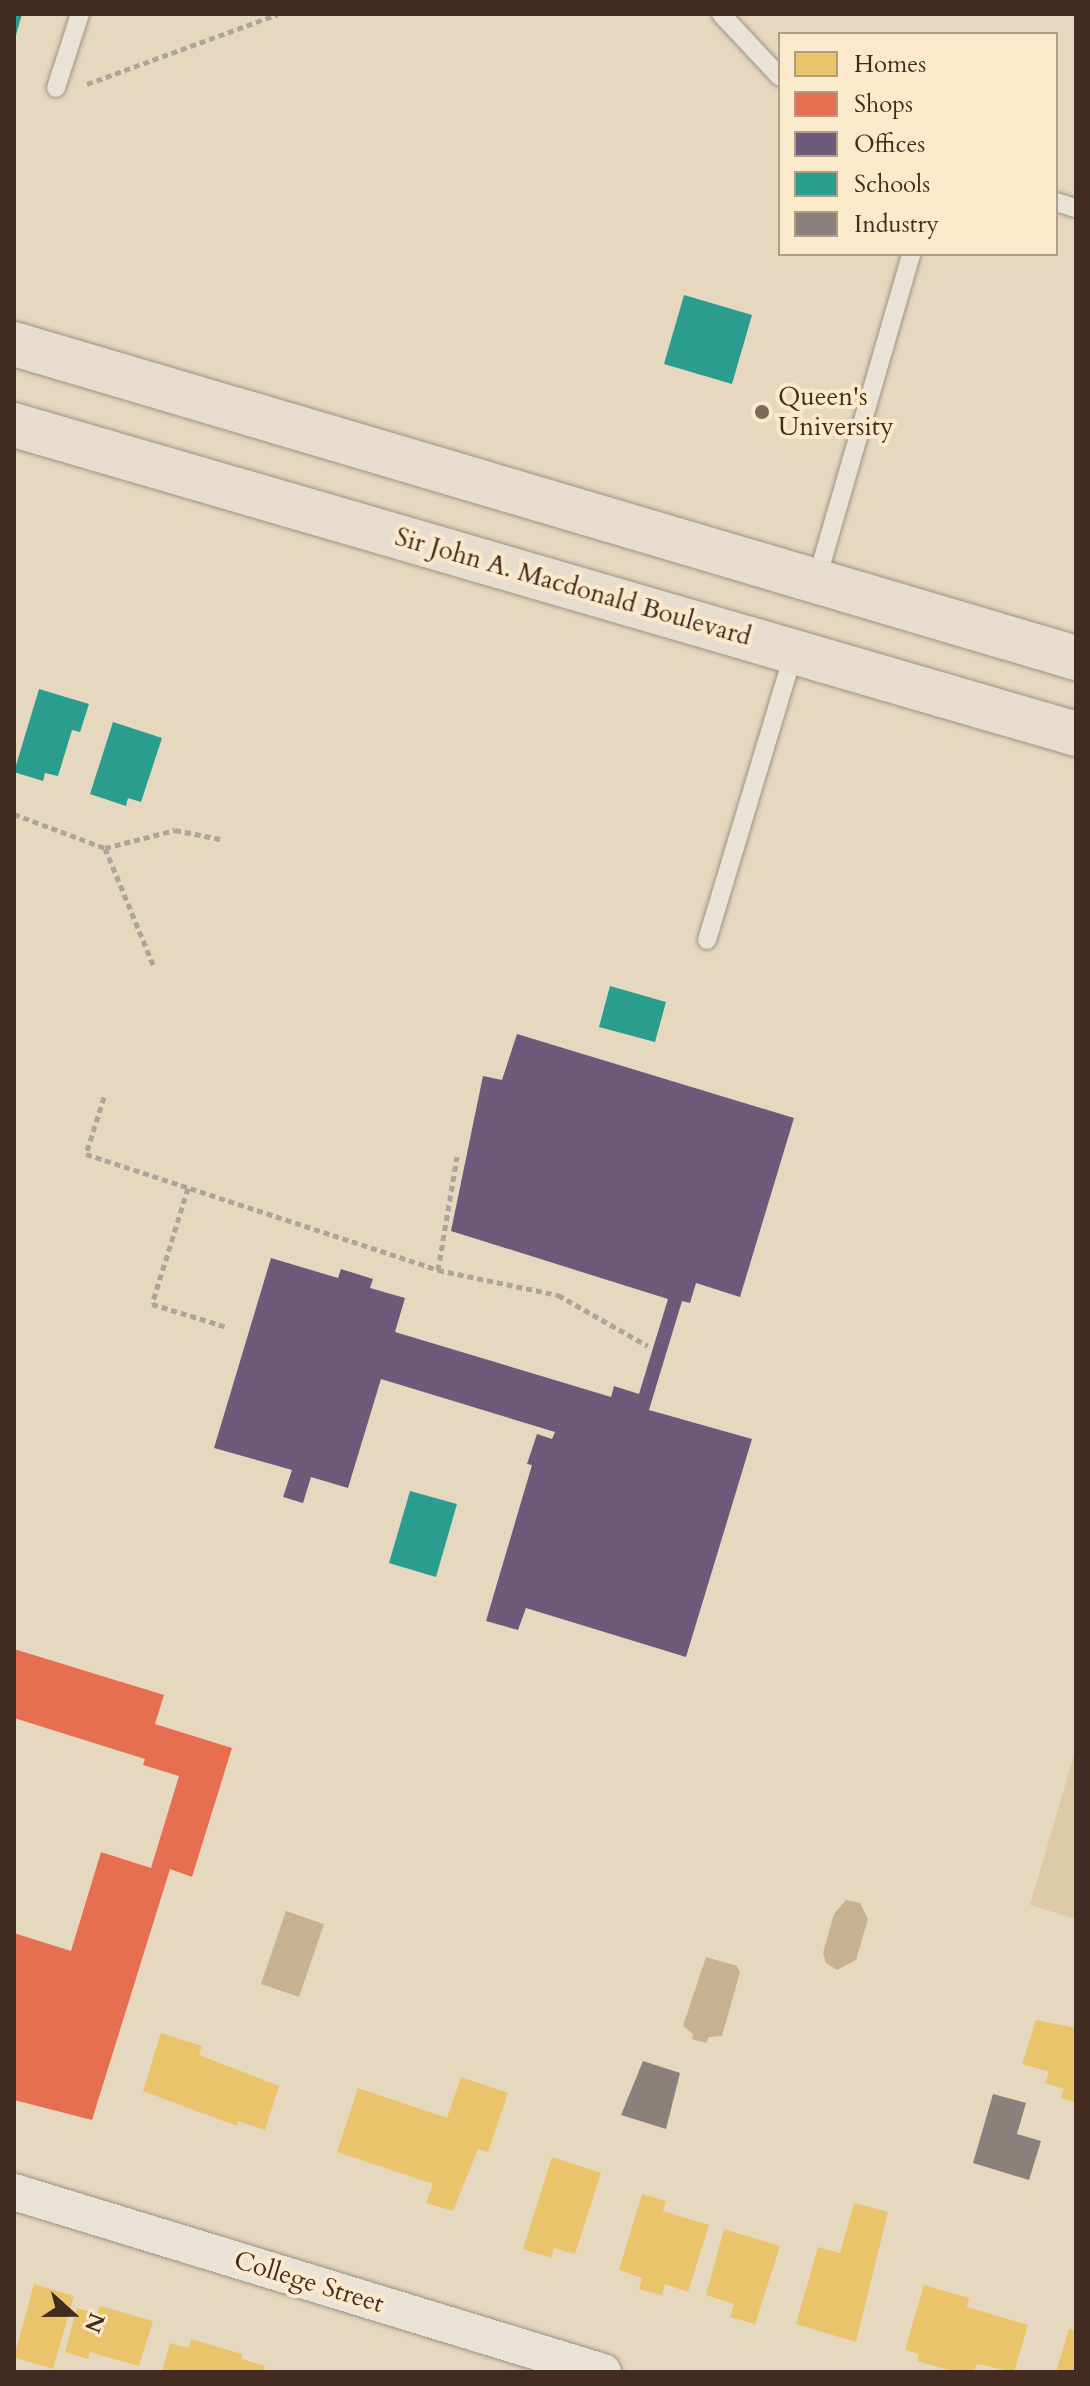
<!DOCTYPE html>
<style>
body{margin:0}
#map{position:relative;width:1090px;height:2386px;overflow:hidden;background:#e6d8be;font-family:Cardo,serif}
div>[style]{position:absolute}
.green>*{inset:0;background:#dfcaa7}
.water>*{inset:0;background:#c7b190}
.homes>*{inset:0;background:#e9c46a}
.shops>*{inset:0;background:#e76f51}
.offices>*{inset:0;background:#6d597a}
.schools>*{inset:0;background:#2a9d8f}
.industry>*{inset:0;background:#8a817c}
.path>*{height:5px;margin-top:-2.5px;transform-origin:0;background:repeating-linear-gradient(90deg,#ada59a 0 6px,transparent 0 10px)}
.roads{filter:drop-shadow(0 0 2px #9d9383) drop-shadow(0 0 2px #9d9383)}
.lane>*{height:18px;margin:-9px;padding:0 9px;transform-origin:9px;border-radius:9px;background:#e9e2d6}
.street>*{height:36px;margin:-18px;padding:0 18px;transform-origin:18px;border-radius:18px;background:#e9e2d6}
.primary>*{height:44px;margin:-22px;padding:0 22px;transform-origin:22px;border-radius:22px;background:#e6ddce}
.dots>*{width:22px;height:22px;translate:-50% -50%;box-sizing:border-box;border:4px solid #fae9ca;border-radius:50%}
span{translate:-50% -50%;white-space:nowrap;text-align:center;line-height:1.15;-webkit-text-stroke:8px #fae9ca;paint-order:stroke}
.poi-label{font-size:26px;color:#442b21}
.left{translate:0 -50%;text-align:left}
.street-label{font-size:26px;color:#442b21}
.frame{position:absolute;inset:0;border:16px solid #442b21;pointer-events:none}
.legend{position:absolute;left:778px;top:32px;width:280px;height:224px;box-sizing:border-box;background:#fae9ca;border:2px solid #b19d86;margin:0;padding:10px 14px;list-style:none;font-size:24px;color:#442b21}
.legend li{display:flex;align-items:center;gap:16px;height:40px}
.legend b{width:40px;border:2px solid #b19d86}
.north{position:absolute;left:32px;top:2274px;width:80px;height:80px;-webkit-text-stroke:6px #fae9ca;paint-order:stroke;rotate:111deg;font-size:22px;font-weight:700;line-height:32px;text-align:center;color:#442b21}
.north::after{content:'';display:block;margin:auto;width:28px;height:36px;background:#442b21;clip-path:polygon(50% 0,100% 100%,50% 72%,0 100%)}
</style>
<div id="map">
<div class="green">
<div style="clip-path:polygon(1076px 1748px,1076px 1919px,1030px 1905px)"></div>
</div>
<div class="water">
<div style="clip-path:polygon(846px 1900px,860px 1903px,868px 1919px,856px 1960px,837px 1970px,826px 1963px,823px 1953px,834px 1914px)"></div>
<div style="clip-path:polygon(286px 1911px,324px 1924px,299px 1997px,261px 1984px)"></div>
<div style="clip-path:polygon(706px 1957px,737px 1966px,740px 1972px,722px 2036px,709px 2037px,706px 2043px,692px 2039px,693px 2034px,683px 2026px)"></div>
</div>
<div class="homes">
<div style="clip-path:polygon(1036px 2020px,1076px 2028px,1076px 2103px,1061px 2098px,1064px 2089px,1045px 2083px,1049px 2072px,1022px 2064px)"></div>
<div style="clip-path:polygon(161px 2033px,202px 2046px,199px 2055px,279px 2086px,265px 2130px,238px 2121px,237px 2126px,143px 2091px)"></div>
<div style="clip-path:polygon(461px 2077px,508px 2093px,488px 2152px,478px 2149px,453px 2211px,426px 2203px,433px 2184px,337px 2152px,358px 2088px,447px 2118px)"></div>
<div style="clip-path:polygon(552px 2157px,601px 2173px,575px 2254px,554px 2248px,551px 2258px,523px 2249px)"></div>
<div style="clip-path:polygon(642px 2194px,666px 2201px,663px 2211px,709px 2225px,688px 2292px,665px 2284px,662px 2295px,645px 2291px,639px 2289px,642px 2278px,619px 2270px)"></div>
<div style="clip-path:polygon(854px 2203px,888px 2212px,856px 2342px,796px 2324px,818px 2247px,840px 2253px)"></div>
<div style="clip-path:polygon(724px 2229px,780px 2246px,755px 2324px,730px 2317px,734px 2304px,706px 2295px)"></div>
<div style="clip-path:polygon(34px 2284px,74px 2296px,53px 2369px,14px 2357px)"></div>
<div style="clip-path:polygon(924px 2285px,969px 2298px,967px 2307px,1028px 2325px,1014px 2372px,977px 2364px,974px 2372px,956px 2372px,917px 2361px,919px 2354px,905px 2350px)"></div>
<div style="clip-path:polygon(100px 2306px,153px 2321px,139px 2366px,90px 2352px,88px 2359px,65px 2352px,77px 2308px,97px 2314px)"></div>
<div style="clip-path:polygon(1069px 2329px,1076px 2331px,1076px 2372px,1056px 2372px)"></div>
<div style="clip-path:polygon(191px 2339px,242px 2354px,242px 2359px,265px 2366px,263px 2372px,162px 2372px,170px 2343px,188px 2348px)"></div>
</div>
<div class="shops">
<div style="clip-path:polygon(14px 1649px,164px 1695px,155px 1724px,232px 1748px,192px 1877px,170px 1869px,92px 2120px,14px 2100px,14px 1933px,71px 1951px,101px 1852px,151px 1868px,179px 1776px,143px 1765px,145px 1759px,14px 1718px)"></div>
</div>
<div class="offices">
<div style="clip-path:polygon(517px 1034px,794px 1118px,740px 1297px,696px 1283px,690px 1303px,682px 1301px,649px 1410px,752px 1439px,686px 1657px,526px 1608px,518px 1630px,486px 1621px,532px 1465px,527px 1464px,537px 1434px,552px 1439px,555px 1432px,381px 1379px,348px 1488px,311px 1477px,303px 1503px,283px 1497px,292px 1470px,214px 1448px,271px 1258px,338px 1278px,341px 1269px,373px 1279px,370px 1288px,405px 1298px,395px 1332px,611px 1397px,614px 1386px,639px 1394px,668px 1299px,451px 1231px,483px 1076px,502px 1080px)"></div>
</div>
<div class="schools">
<div style="clip-path:polygon(14px 14px,22px 14px,15px 39px,14px 39px)"></div>
<div style="clip-path:polygon(684px 295px,752px 315px,732px 384px,664px 364px)"></div>
<div style="clip-path:polygon(39px 689px,89px 704px,80px 732px,72px 730px,58px 776px,45px 773px,43px 781px,14px 772px)"></div>
<div style="clip-path:polygon(113px 722px,162px 738px,141px 802px,128px 798px,126px 806px,90px 794px)"></div>
<div style="clip-path:polygon(610px 986px,666px 1002px,655px 1042px,599px 1027px)"></div>
<div style="clip-path:polygon(410px 1491px,457px 1504px,436px 1577px,389px 1563px)"></div>
</div>
<div class="industry">
<div style="clip-path:polygon(643px 2061px,680px 2073px,666px 2129px,621px 2115px)"></div>
<div style="clip-path:polygon(993px 2094px,1026px 2103px,1017px 2134px,1041px 2141px,1029px 2180px,973px 2163px)"></div>
</div>
<div class="path">
<div style="left:87px;top:84px;width:203px;rotate:-20.1deg"></div>
<div style="left:14px;top:814px;width:97px;rotate:20.5deg"></div>
<div style="left:105px;top:848px;width:72px;rotate:-14.4deg"></div>
<div style="left:175px;top:830px;width:46px;rotate:11.3deg"></div>
<div style="left:105px;top:848px;width:129px;rotate:67.6deg"></div>
<div style="left:104px;top:1097px;width:60px;rotate:107.5deg"></div>
<div style="left:86px;top:1154px;width:371px;rotate:18.2deg"></div>
<div style="left:438px;top:1270px;width:123px;rotate:11.8deg"></div>
<div style="left:558px;top:1295px;width:103px;rotate:29.5deg"></div>
<div style="left:188px;top:1188px;width:121px;rotate:107.2deg"></div>
<div style="left:152px;top:1304px;width:78px;rotate:17deg"></div>
<div style="left:438px;top:1270px;width:115px;rotate:-80.5deg"></div>
</div>
<div class="roads">
<div class="lane">
<div style="left:721px;top:14px;width:86px;rotate:46.9deg"></div>
<div style="left:56px;top:88px;width:78px;rotate:-72deg"></div>
<div style="left:1056px;top:202px;width:21px;rotate:17deg"></div>
<div style="left:816px;top:582px;width:341px;rotate:-73.8deg"></div>
<div style="left:707px;top:940px;width:302px;rotate:-73.2deg"></div>
</div>
<div class="street">
<div style="left:14px;top:2192px;width:616px;rotate:16.99deg"></div>
</div>
<div class="primary">
<div style="left:14px;top:344px;width:1107px;rotate:16.47deg"></div>
<div style="left:14px;top:425px;width:1106px;rotate:16.22deg"></div>
</div>
</div>
<div class="dots">
<div style="left:762px;top:412px;background:#7d6858"></div>
</div>
<div class="poi-label">
<span class="left" style="left:778px;top:412px">Queen's<br>University</span>
</div>
<div class="street-label">
<span style="left:573px;top:587px;rotate:16deg">Sir John A. Macdonald Boulevard</span>
<span style="left:309px;top:2282px;rotate:17deg">College Street</span>
</div>
<div class="frame"></div>
<ul class="legend">
<li><b style="height:22px;background:#e9c46a"></b>Homes</li>
<li><b style="height:22px;background:#e76f51"></b>Shops</li>
<li><b style="height:22px;background:#6d597a"></b>Offices</li>
<li><b style="height:22px;background:#2a9d8f"></b>Schools</li>
<li><b style="height:22px;background:#8a817c"></b>Industry</li>
</ul>
<div class="north">N</div>
</div>
